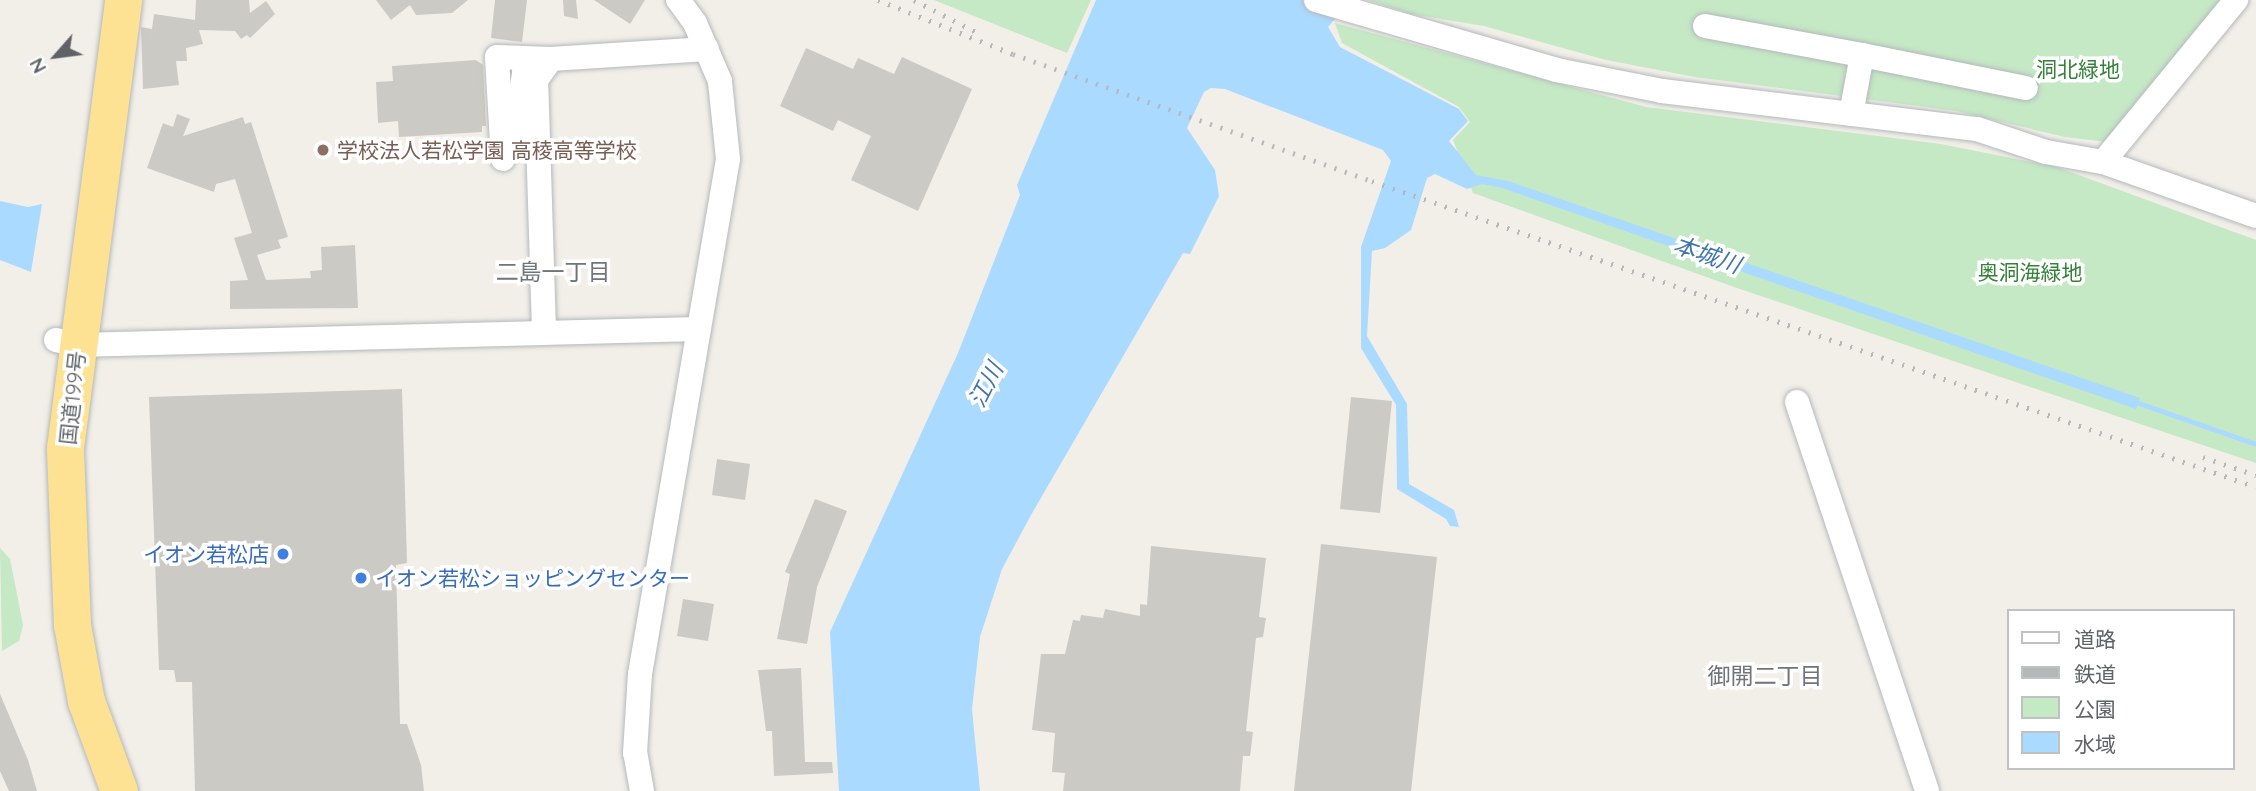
<!DOCTYPE html>
<meta charset="utf-8">
<style>
body{margin:0}
#map{position:relative;width:2256px;height:791px;overflow:hidden;background:#f1efe8;font-family:Quicksand,"Noto Sans JP",sans-serif}
div>[style]{position:absolute}
.green>*{inset:0;background:#c5e8c5}
.water>*{inset:0;background:#aadaff}
.stream>*{height:5px;margin:-2.5px;padding:0 2.5px;transform-origin:2.5px;border-radius:2.5px;background:#aadaff}
.building>*{inset:0;background:#cccac5}
.roads{filter:drop-shadow(0 0 2px #b5b8bc) drop-shadow(0 0 2px #b5b8bc)}
.minor>*{height:24px;margin:-12px;padding:0 12px;transform-origin:12px;border-radius:12px;background:#fff}
.highway>*{height:37px;margin:-18.5px;padding:0 18.5px;transform-origin:18.5px;border-radius:18.5px;background:#fde293}
.rail>*{height:5px;margin-top:-2.5px;transform-origin:0;background:repeating-linear-gradient(90deg,#b6b7b8 0 2px,transparent 0 11px)}
.dots>*{width:19px;height:19px;translate:-50% -50%;box-sizing:border-box;border:4px solid #fff;border-radius:50%}
span{translate:-50% -50%;white-space:nowrap;text-align:center;line-height:1.15;-webkit-text-stroke:7px #fff;paint-order:stroke}
.park-label{font-size:21px;color:#348238}
.education-label{font-size:21px;color:#785e54}
.left{translate:0 -50%;text-align:left}
.street-label{font-size:21px;color:#5f6368}
.shop-label{font-size:21px;color:#366cbe}
.right{translate:-100% -50%;text-align:right}
.water-label{font-size:23px;color:#4174aa;font-style:italic}
.neighbourhood-label{font-size:23px;color:#70757a}
.legend{position:absolute;left:2007px;top:609px;width:228px;height:161px;box-sizing:border-box;background:#fff;border:2px solid #bfc1c3;margin:0;padding:9px 12px;list-style:none;font-size:21px;color:#5f6368}
.legend li{display:flex;align-items:center;gap:14px;height:35px}
.legend b{width:35px;border:2px solid #bfc1c3}
.north{position:absolute;left:21px;top:21px;width:70px;height:70px;-webkit-text-stroke:5px #fff;paint-order:stroke;rotate:242deg;font-size:19px;font-weight:700;line-height:28px;text-align:center;color:#5f6368}
.north::after{content:'';display:block;margin:auto;width:24px;height:32px;background:#5f6368;clip-path:polygon(50% 0,100% 100%,50% 72%,0 100%)}
</style>
<div id="map">
<div class="green">
<div style="clip-path:polygon(934px 0,1091px 0,1067px 53px)"></div>
<div style="clip-path:polygon(1368px 0,2223px 0,2107px 142px,2065px 137px,1956px 111px,1695px 77px,1606px 60px,1484px 26px,1411px 14px)"></div>
<div style="clip-path:polygon(1335px 23px,1646px 107px,1941px 144px,2057px 167px,2256px 240px,2256px 463px,1737px 288px,1473px 193px,1453px 140px,1470px 122px,1459px 107px,1342px 43px)"></div>
<div style="clip-path:polygon(0 548px,10px 559px,23px 625px,19px 641px,2px 651px)"></div>
</div>
<div class="water">
<div style="clip-path:polygon(1096px 0,1351px 0,1328px 27px,1340px 47px,1459px 109px,1468px 121px,1449px 141px,1476px 175px,1508px 181px,2140px 398px,2136px 409px,1502px 188px,1482px 184px,1467px 189px,1435px 174px,1427px 178px,1411px 230px,1385px 248px,1372px 251px,1367px 336px,1407px 404px,1409px 484px,1454px 510px,1459px 527px,1450px 526px,1446px 519px,1397px 489px,1396px 405px,1361px 348px,1361px 247px,1391px 161px,1383px 150px,1225px 89px,1211px 88px,1204px 92px,1187px 128px,1215px 170px,1219px 196px,1190px 254px,1183px 253px,1031px 515px,1002px 569px,980px 637px,972px 709px,980px 791px,839px 791px,830px 632px,958px 353px,1020px 195px,1017px 185px)"></div>
<div style="clip-path:polygon(0 201px,28px 207px,42px 204px,31px 272px,0 260px)"></div>
</div>
<div class="stream">
<div style="left:2133px;top:401px;width:130px;rotate:19.3deg"></div>
</div>
<div class="building">
<div style="clip-path:polygon(196px 0,249px 0,250px 13px,266px 1px,275px 14px,250px 38px,247px 35px,241px 39px,235px 31px,199px 30px,203px 44px,186px 48px,187px 61px,176px 61px,179px 85px,143px 89px,141px 27px,152px 29px,154px 14px,195px 20px)"></div>
<div style="clip-path:polygon(376px 0,468px 0,452px 13px,416px 15px,410px 5px,391px 20px)"></div>
<div style="clip-path:polygon(495px 0,527px 0,522px 42px,491px 38px)"></div>
<div style="clip-path:polygon(563px 0,576px 0,578px 19px,564px 16px)"></div>
<div style="clip-path:polygon(594px 0,645px 0,630px 24px)"></div>
<div style="clip-path:polygon(806px 48px,853px 69px,858px 58px,894px 74px,902px 57px,972px 89px,918px 211px,851px 180px,871px 136px,838px 120px,833px 131px,780px 106px)"></div>
<div style="clip-path:polygon(476px 60px,483px 65px,486px 126px,482px 126px,482px 132px,399px 137px,398px 121px,378px 123px,376px 82px,393px 81px,392px 66px)"></div>
<div style="clip-path:polygon(177px 114px,190px 119px,183px 136px,243px 117px,245px 124px,251px 122px,288px 237px,278px 240px,281px 248px,257px 255px,266px 280px,311px 278px,310px 271px,322px 270px,321px 247px,355px 245px,358px 308px,230px 309px,230px 281px,248px 280px,234px 238px,252px 233px,235px 179px,216px 184px,214px 192px,147px 168px,163px 123px,173px 127px)"></div>
<div style="clip-path:polygon(402px 389px,407px 563px,396px 565px,400px 724px,407px 724px,421px 765px,424px 791px,195px 791px,192px 682px,176px 682px,174px 670px,159px 670px,149px 397px)"></div>
<div style="clip-path:polygon(1351px 397px,1392px 401px,1380px 513px,1340px 509px)"></div>
<div style="clip-path:polygon(717px 459px,750px 464px,745px 500px,712px 495px)"></div>
<div style="clip-path:polygon(815px 499px,847px 511px,817px 587px,807px 644px,777px 639px,790px 574px,785px 572px)"></div>
<div style="clip-path:polygon(1321px 544px,1437px 557px,1411px 791px,1294px 791px)"></div>
<div style="clip-path:polygon(1151px 546px,1266px 558px,1259px 617px,1266px 618px,1263px 637px,1256px 638px,1246px 731px,1253px 732px,1250px 756px,1243px 756px,1240px 791px,1063px 791px,1065px 773px,1052px 772px,1055px 733px,1032px 730px,1041px 654px,1065px 654px,1073px 620px,1080px 621px,1081px 615px,1103px 618px,1105px 609px,1140px 616px,1140px 604px,1147px 605px)"></div>
<div style="clip-path:polygon(683px 599px,714px 604px,708px 641px,677px 636px)"></div>
<div style="clip-path:polygon(801px 668px,805px 762px,832px 762px,833px 773px,774px 776px,772px 731px,766px 731px,758px 670px)"></div>
<div style="clip-path:polygon(0 694px,28px 760px,37px 791px,9px 791px,0 771px)"></div>
</div>
<div class="roads">
<div class="minor">
<div style="left:1316px;top:0;width:251px;rotate:16.2deg"></div>
<div style="left:1557px;top:70px;width:107px;rotate:11.3deg"></div>
<div style="left:1662px;top:91px;width:317px;rotate:6.9deg"></div>
<div style="left:1977px;top:129px;width:73px;rotate:18.4deg"></div>
<div style="left:2046px;top:152px;width:58px;rotate:10deg"></div>
<div style="left:2103px;top:162px;width:162px;rotate:19.4deg"></div>
<div style="left:1705px;top:26px;width:160px;rotate:10.5deg"></div>
<div style="left:1851px;top:114px;width:60px;rotate:-79.4deg"></div>
<div style="left:1862px;top:55px;width:167px;rotate:11.4deg"></div>
<div style="left:504px;top:136px;width:12px;rotate:-20deg"></div>
<div style="left:515px;top:132px;width:60px;rotate:-81.3deg"></div>
<div style="left:524px;top:73px;width:4px;rotate:-27deg"></div>
<div style="left:503px;top:159px;width:102px;rotate:-93.4deg"></div>
<div style="left:497px;top:57px;width:54px;rotate:2.1deg"></div>
<div style="left:2103px;top:162px;width:210px;rotate:-50.6deg"></div>
<div style="left:544px;top:330px;width:250px;rotate:-91.8deg"></div>
<div style="left:536px;top:80px;width:26px;rotate:-54deg"></div>
<div style="left:551px;top:59px;width:156px;rotate:-3.7deg"></div>
<div style="left:56px;top:340px;width:22px;rotate:13deg"></div>
<div style="left:77px;top:345px;width:622px;rotate:-1.47deg"></div>
<div style="left:1797px;top:402px;width:410px;rotate:71.5deg"></div>
<div style="left:642px;top:791px;width:39px;rotate:-100deg"></div>
<div style="left:635px;top:753px;width:79px;rotate:-86.4deg"></div>
<div style="left:640px;top:674px;width:522px;rotate:-80.3deg"></div>
<div style="left:728px;top:159px;width:78px;rotate:-95.9deg"></div>
<div style="left:720px;top:81px;width:63px;rotate:-113.3deg"></div>
<div style="left:695px;top:23px;width:29px;rotate:-126deg"></div>
</div>
<div class="highway">
<div style="left:119px;top:791px;width:96px;rotate:-110.1deg"></div>
<div style="left:86px;top:701px;width:77px;rotate:-100.4deg"></div>
<div style="left:72px;top:625px;width:177px;rotate:-92.3deg"></div>
<div style="left:65px;top:448px;width:452px;rotate:-82.6deg"></div>
</div>
</div>
<div class="rail">
<div style="left:878px;top:0;width:145px;rotate:21.8deg"></div>
<div style="left:1013px;top:54px;width:381px;rotate:19.5deg"></div>
<div style="left:1372px;top:181px;width:935px;rotate:19.09deg"></div>
<div style="left:914px;top:0;width:70px;rotate:27.3deg"></div>
<div style="left:2203px;top:457px;width:56px;rotate:18.8deg"></div>
</div>
<div class="dots">
<div style="left:323px;top:150px;background:#8d6e63"></div>
<div style="left:283px;top:554px;background:#3f7fe0"></div>
<div style="left:361px;top:578px;background:#3f7fe0"></div>
</div>
<div class="park-label">
<span style="left:2078px;top:69px">洞北緑地</span>
<span style="left:2030px;top:272px">奥洞海緑地</span>
</div>
<div class="education-label">
<span class="left" style="left:337px;top:150px">学校法人若松学園 高稜高等学校</span>
</div>
<div class="street-label">
<span style="left:72px;top:398px;rotate:-84deg">国道199号</span>
</div>
<div class="shop-label">
<span class="right" style="left:269px;top:554px">イオン若松店</span>
<span class="left" style="left:375px;top:578px">イオン若松ショッピングセンター</span>
</div>
<div class="water-label">
<span style="left:1707px;top:255px;rotate:19deg">本城川</span>
<span style="left:986px;top:385px;rotate:-63deg">江川</span>
</div>
<div class="neighbourhood-label">
<span style="left:553px;top:272px">二島一丁目</span>
<span style="left:1765px;top:676px">御開二丁目</span>
</div>
<ul class="legend">
<li><b style="height:9px;background:#fff"></b>道路</li>
<li><b style="height:9px;background:#b6b7b8"></b>鉄道</li>
<li><b style="height:19px;background:#c5e8c5"></b>公園</li>
<li><b style="height:19px;background:#aadaff"></b>水域</li>
</ul>
<div class="north">N</div>
</div>
